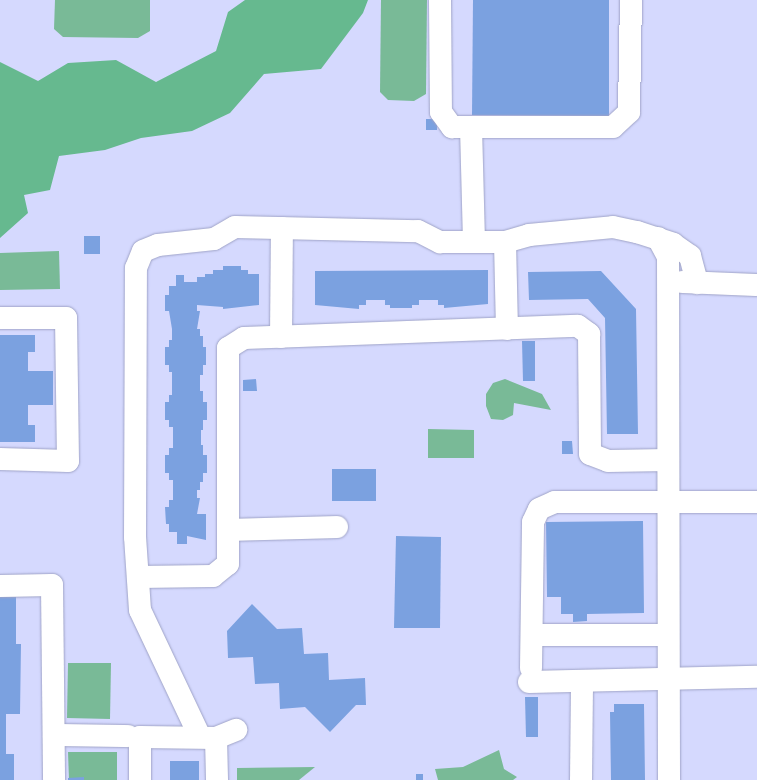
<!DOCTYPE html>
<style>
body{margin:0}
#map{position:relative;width:757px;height:780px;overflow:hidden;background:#d5d9fe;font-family:"PT Sans",sans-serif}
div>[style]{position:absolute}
.green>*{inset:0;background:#79ba97}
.forest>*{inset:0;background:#66b98f}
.building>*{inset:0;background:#7ba1e0}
.roads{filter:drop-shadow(0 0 1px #9fa3c7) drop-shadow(0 0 1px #9fa3c7)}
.minor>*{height:22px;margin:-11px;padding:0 11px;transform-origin:11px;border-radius:11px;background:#fff}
span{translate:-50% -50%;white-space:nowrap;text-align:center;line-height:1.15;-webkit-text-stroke:3px #d5d9fe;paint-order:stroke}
</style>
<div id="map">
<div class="green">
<div style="clip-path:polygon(55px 0,150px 0,150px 31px,138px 38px,63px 37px,54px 29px)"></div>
<div style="clip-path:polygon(381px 0,427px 0,426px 94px,414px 101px,388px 100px,380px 92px)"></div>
<div style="clip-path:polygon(59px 251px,60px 289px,0 290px,0 253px)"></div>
<div style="clip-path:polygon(505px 379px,542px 394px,551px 410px,514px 403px,513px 415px,503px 420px,491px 419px,486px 406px,486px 394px,493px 383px)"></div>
<div style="clip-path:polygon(428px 429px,474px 430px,474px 458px,428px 458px)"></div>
<div style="clip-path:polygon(68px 663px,111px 663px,110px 719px,67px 718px)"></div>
<div style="clip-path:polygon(499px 750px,504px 769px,517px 777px,513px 780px,438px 780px,435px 769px,463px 767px)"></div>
<div style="clip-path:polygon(68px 752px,117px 752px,117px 780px,69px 780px)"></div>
<div style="clip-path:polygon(315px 767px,299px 780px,237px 780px,237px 768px)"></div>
</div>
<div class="forest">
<div style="clip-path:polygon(245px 0,368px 0,363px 13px,321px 69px,264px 74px,230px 113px,192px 131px,141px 138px,105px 150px,59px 156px,50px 190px,24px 195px,28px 213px,0 238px,0 62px,38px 81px,68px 63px,116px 60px,156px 82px,216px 51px,228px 12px)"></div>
</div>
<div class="building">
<div style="clip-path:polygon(473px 0,609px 0,609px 116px,472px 115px)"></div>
<div style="clip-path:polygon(426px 119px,437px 119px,437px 130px,426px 130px)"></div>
<div style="clip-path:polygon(84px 236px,100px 236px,100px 254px,84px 254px)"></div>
<div style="clip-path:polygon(223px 266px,241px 266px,241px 270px,248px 270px,248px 274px,259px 274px,259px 305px,223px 309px,223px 307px,197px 305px,197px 311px,200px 311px,197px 329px,200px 329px,200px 336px,203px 336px,203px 347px,206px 347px,206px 365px,203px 365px,203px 375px,200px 375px,200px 391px,203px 391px,203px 402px,207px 402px,207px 420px,203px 420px,203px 430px,201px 430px,201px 445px,203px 445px,203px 455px,207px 455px,207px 473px,203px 473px,203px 482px,200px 482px,200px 490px,197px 490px,197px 498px,200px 498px,197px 514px,206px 514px,206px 540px,187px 536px,187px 544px,177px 544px,177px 532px,169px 532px,169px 524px,166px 524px,165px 507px,169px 507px,169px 500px,173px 500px,173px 480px,169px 480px,169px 473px,165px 473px,165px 455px,169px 455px,169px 448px,173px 448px,173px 427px,169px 427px,169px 420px,165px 420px,165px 402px,169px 402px,169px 395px,172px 395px,172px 372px,169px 372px,169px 365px,165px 365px,165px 347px,169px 347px,169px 340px,172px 340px,172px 329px,169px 311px,165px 311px,165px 295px,169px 295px,169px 286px,176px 286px,176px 275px,184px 275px,184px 282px,197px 282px,197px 277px,205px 277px,205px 274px,213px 274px,213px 270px,223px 270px)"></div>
<div style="clip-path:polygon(488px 270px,488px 304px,444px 308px,444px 305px,438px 305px,438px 300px,419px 300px,419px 305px,412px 305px,412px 308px,390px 308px,390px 305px,385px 305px,385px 300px,366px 300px,366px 305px,359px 305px,359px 309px,315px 305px,315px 271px)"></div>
<div style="clip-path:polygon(601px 271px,636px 309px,638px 434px,607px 434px,605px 318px,588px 299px,529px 300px,528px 272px)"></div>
<div style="clip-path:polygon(0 335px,35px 335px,35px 352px,28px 352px,28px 371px,53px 371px,53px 405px,28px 405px,28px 425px,35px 425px,35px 442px,0 442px)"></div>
<div style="clip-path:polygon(522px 341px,535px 341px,535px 381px,523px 381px)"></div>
<div style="clip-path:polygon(256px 379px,257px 391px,243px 391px,243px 380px)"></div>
<div style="clip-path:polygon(562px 441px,572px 441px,573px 454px,562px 454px)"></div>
<div style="clip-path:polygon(332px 469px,376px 469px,376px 501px,332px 501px)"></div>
<div style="clip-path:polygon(643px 521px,644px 613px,587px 614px,587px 621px,573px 622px,573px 614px,561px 614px,561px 597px,547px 597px,546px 522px)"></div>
<div style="clip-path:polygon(396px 536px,441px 537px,440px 628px,394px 628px)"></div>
<div style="clip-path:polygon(0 597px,16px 597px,16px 644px,21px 644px,20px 714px,6px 714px,6px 754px,14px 754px,14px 780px,0 780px)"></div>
<div style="clip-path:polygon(252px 604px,277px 629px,302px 628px,304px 654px,328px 653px,329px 680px,365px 678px,366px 705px,356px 705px,330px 732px,305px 707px,280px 709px,279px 683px,255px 684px,253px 657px,228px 658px,227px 631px)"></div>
<div style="clip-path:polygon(525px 697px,538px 697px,538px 737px,526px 737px)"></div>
<div style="clip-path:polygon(614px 704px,644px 704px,645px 780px,611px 780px,610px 712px,614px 712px)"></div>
<div style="clip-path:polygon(170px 761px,199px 761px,199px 780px,170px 780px)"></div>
<div style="clip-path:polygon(416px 774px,423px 774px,423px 780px,416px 780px)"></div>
<div style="clip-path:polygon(84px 777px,84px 780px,68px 780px,68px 778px)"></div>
</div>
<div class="roads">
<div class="minor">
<div style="left:440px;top:0;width:112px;rotate:89.5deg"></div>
<div style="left:441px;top:112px;width:19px;rotate:54deg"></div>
<div style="left:452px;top:127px;width:161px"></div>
<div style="left:613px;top:127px;width:22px;rotate:-43deg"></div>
<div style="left:629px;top:112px;width:112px;rotate:-89deg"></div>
<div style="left:471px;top:127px;width:115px;rotate:88.5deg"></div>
<div style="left:658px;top:238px;width:21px;rotate:62deg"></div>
<div style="left:668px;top:257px;width:523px;rotate:89.89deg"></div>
<div style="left:505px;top:242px;width:87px;rotate:88.7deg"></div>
<div style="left:682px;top:282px;width:75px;rotate:2.3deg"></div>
<div style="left:0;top:318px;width:66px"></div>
<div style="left:66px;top:318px;width:143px;rotate:89.2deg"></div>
<div style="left:68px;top:461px;width:68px;rotate:-178.3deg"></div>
<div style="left:281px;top:337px;width:109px;rotate:-89.5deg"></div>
<div style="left:229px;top:530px;width:108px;rotate:-1.6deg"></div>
<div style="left:139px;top:577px;width:74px;rotate:-0.8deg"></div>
<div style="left:213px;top:576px;width:19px;rotate:-39deg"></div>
<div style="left:228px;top:564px;width:216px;rotate:-90deg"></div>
<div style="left:228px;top:348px;width:19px;rotate:-32deg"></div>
<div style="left:244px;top:338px;width:334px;rotate:-2.1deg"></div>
<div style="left:578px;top:326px;width:14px;rotate:36deg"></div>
<div style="left:589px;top:334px;width:120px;rotate:89.5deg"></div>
<div style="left:590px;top:454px;width:19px;rotate:21deg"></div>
<div style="left:608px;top:461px;width:60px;rotate:-1deg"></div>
<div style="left:0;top:586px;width:52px;rotate:-1.1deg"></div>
<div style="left:52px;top:585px;width:195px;rotate:89.4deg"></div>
<div style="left:532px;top:635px;width:136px"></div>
<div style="left:531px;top:668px;width:146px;rotate:-89.2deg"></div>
<div style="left:533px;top:522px;width:14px;rotate:-65deg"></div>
<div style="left:539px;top:509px;width:17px;rotate:-24deg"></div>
<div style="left:555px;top:502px;width:202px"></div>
<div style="left:529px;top:682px;width:228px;rotate:-1.3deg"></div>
<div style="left:54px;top:735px;width:74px;rotate:0.8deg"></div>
<div style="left:200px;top:737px;width:140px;rotate:-115.3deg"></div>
<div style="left:140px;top:610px;width:73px;rotate:-93.9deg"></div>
<div style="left:135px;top:537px;width:269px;rotate:-89.8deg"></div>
<div style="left:136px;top:268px;width:18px;rotate:-68deg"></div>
<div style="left:143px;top:251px;width:16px;rotate:-22deg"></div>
<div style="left:158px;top:245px;width:56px;rotate:-6.1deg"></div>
<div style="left:214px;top:239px;width:24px;rotate:-30deg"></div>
<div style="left:235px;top:227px;width:183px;rotate:1.3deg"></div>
<div style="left:418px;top:231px;width:25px;rotate:27deg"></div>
<div style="left:440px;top:242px;width:65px"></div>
<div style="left:505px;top:242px;width:25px;rotate:-16deg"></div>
<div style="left:529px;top:235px;width:84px;rotate:-5.4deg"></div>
<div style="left:613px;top:227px;width:25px;rotate:12deg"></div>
<div style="left:637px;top:232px;width:38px;rotate:18deg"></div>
<div style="left:673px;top:244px;width:21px;rotate:35deg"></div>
<div style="left:690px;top:256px;width:28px;rotate:75deg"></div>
<div style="left:216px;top:738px;width:42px;rotate:88.6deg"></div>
<div style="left:140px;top:780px;width:43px;rotate:-90deg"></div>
<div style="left:140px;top:737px;width:76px;rotate:0.8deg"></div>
<div style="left:216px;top:738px;width:22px;rotate:-22deg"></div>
<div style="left:581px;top:780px;width:98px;rotate:-89.4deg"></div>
</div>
</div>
</div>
